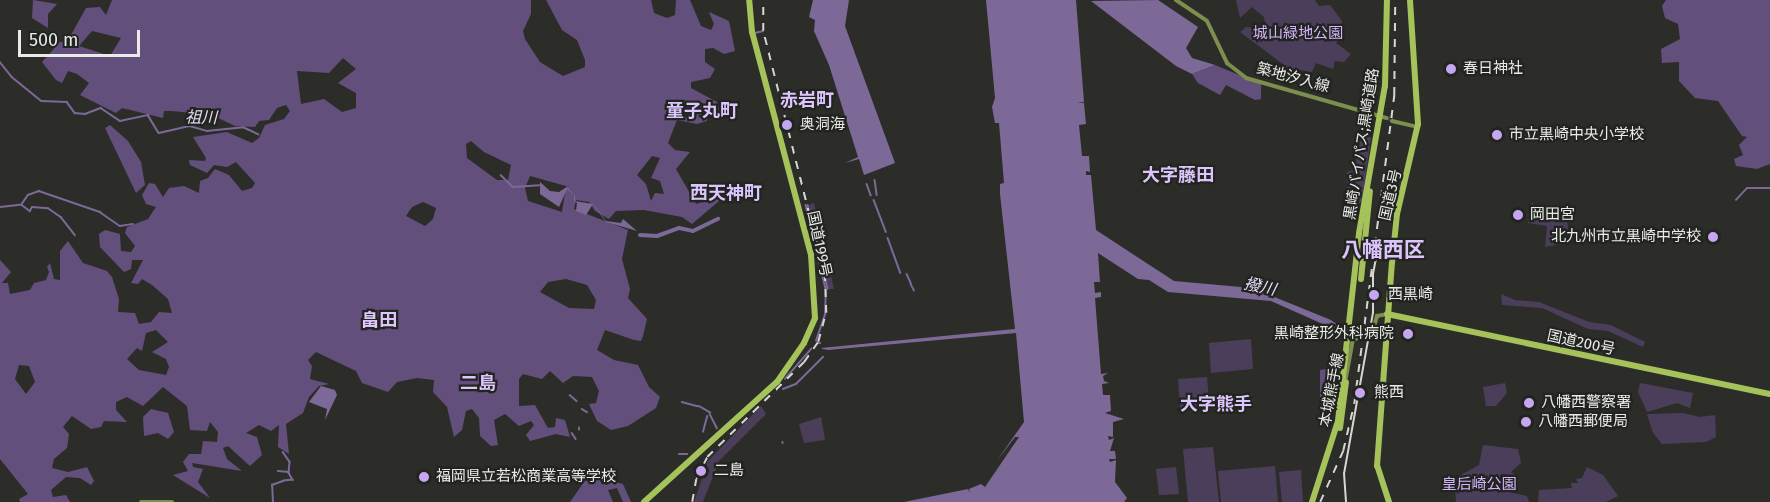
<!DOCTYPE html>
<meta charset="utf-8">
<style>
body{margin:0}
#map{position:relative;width:1770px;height:502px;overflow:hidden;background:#2c2d29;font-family:"Fira Sans","Noto Sans JP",sans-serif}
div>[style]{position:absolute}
.green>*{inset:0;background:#4b3e5b}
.forest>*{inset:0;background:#634f7c}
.water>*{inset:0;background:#7d6998}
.stream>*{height:1.5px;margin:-0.75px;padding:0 0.75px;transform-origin:0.75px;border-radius:0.75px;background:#7d6998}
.river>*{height:4px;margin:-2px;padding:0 2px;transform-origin:2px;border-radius:2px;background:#7d6998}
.secondary-tunnel>*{height:4px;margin-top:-2px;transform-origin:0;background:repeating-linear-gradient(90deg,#484a46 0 4px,transparent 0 6px)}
.secondary>*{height:4px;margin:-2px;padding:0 2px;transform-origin:2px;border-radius:2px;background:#7c8f4e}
.highway>*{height:6px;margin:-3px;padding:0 3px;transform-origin:3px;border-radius:3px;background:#a6c25a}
.tram>*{height:1.5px;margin:-0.75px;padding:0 0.75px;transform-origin:0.75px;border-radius:0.75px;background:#d6d7d4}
.rail>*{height:1.5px;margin-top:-0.75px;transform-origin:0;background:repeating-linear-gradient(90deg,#d6d7d4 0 8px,transparent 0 16px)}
.dots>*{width:16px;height:16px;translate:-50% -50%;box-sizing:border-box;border:3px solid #222420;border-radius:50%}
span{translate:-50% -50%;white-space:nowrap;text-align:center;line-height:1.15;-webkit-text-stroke:4.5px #222420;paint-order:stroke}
.park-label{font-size:15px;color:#d4b5fd}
.poi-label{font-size:15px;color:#eaebe8}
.left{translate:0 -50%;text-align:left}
.right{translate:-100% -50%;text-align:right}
.street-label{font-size:15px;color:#eaebe8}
.water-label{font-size:16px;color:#eadefc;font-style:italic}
.quarter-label{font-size:18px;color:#dcc5fc;font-weight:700}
.district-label{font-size:21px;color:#dcc5fc;font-weight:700}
.scale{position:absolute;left:18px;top:30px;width:122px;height:27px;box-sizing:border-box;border:3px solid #eaebe8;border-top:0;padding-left:8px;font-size:18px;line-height:21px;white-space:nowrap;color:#eaebe8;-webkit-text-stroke:4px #222420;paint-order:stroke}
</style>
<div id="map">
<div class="green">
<div style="clip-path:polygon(1236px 0,1315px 0,1319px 6px,1330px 5px,1342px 21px,1341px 37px,1336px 43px,1351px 54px,1344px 62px,1335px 61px,1333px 69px,1316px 63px,1312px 72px,1288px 68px,1240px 32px,1246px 27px,1257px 28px,1265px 23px,1264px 17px,1252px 7px,1240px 18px)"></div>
<div style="clip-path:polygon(1366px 136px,1371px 138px,1362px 201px,1358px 205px,1348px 204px,1347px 172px,1355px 170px,1359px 141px,1365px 142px)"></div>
<div style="clip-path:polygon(1532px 202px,1537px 210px,1565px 216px,1568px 226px,1565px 243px,1545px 247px,1547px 226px,1528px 223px)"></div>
<div style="clip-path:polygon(814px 203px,825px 249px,834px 289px,828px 289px,809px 205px)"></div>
<div style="clip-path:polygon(1501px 294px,1515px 300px,1539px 302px,1589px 322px,1611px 325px,1645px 342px,1643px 347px,1608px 331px,1588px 329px,1542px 308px,1502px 305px)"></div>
<div style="clip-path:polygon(1251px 339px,1253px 369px,1211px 373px,1209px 343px)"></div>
<div style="clip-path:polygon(1207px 377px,1209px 400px,1196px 401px,1197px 407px,1180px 408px,1178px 379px)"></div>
<div style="clip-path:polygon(1505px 383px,1507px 393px,1496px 406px,1486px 406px,1483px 387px)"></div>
<div style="clip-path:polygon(1640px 383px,1693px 393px,1690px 408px,1677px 403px,1647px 412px,1638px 392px)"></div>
<div style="clip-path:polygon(1252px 394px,1254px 407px,1215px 411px,1213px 397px)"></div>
<div style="clip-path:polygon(761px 406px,766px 414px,719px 461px,703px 502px,694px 502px,708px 461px)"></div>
<div style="clip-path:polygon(1683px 413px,1700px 417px,1715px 415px,1716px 437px,1706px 442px,1662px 444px,1653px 433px,1647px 414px)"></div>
<div style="clip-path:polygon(821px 417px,825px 440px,804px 443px,799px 424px)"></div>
<div style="clip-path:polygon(1483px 445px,1518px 449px,1521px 463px,1511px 472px,1515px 475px,1501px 474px,1496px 485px,1498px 490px,1527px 496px,1529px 502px,1456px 502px,1455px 486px,1450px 481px,1479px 465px)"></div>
<div style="clip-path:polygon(1213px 447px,1219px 502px,1188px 502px,1183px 449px)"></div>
<div style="clip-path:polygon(1275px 466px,1278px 502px,1221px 502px,1218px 471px)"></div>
<div style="clip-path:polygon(1176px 467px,1179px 494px,1159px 495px,1156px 469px)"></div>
<div style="clip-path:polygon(1587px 467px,1603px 475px,1618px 496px,1606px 502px,1538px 502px,1539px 490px,1572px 488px,1571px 483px,1578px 483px,1576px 479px,1582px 478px)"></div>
<div style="clip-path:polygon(1301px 470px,1303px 502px,1282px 502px,1279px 472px)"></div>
</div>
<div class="forest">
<div style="clip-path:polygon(33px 0,57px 4px,48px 14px,48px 28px,32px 18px)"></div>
<div style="clip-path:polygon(evenodd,112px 0,531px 0,531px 14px,523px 31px,525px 39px,540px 62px,563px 76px,585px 67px,585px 60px,577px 40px,562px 30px,546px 0,651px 0,654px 13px,667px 18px,675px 15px,676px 0,690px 0,701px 26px,711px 30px,714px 24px,709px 12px,729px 21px,735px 51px,724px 54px,713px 48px,705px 49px,705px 62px,715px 69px,710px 78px,691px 82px,691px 88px,717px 102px,719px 110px,708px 109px,707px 121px,697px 124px,677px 120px,668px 143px,675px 150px,690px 152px,676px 169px,696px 204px,718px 198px,719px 201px,692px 224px,682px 217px,644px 210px,616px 211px,609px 219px,595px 211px,589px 202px,576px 200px,574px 209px,628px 230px,622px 259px,630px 289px,628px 298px,647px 319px,643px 336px,641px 341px,634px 340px,605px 330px,597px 350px,614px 360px,638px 365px,649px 387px,660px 397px,656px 408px,628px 426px,611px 430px,597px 421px,589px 404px,596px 403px,599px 391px,592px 377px,573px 376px,563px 383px,550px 371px,542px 379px,523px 374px,519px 379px,519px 406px,535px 405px,548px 428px,555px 427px,556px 418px,565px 420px,570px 437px,556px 434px,530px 441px,526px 435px,534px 425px,531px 421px,519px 426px,505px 414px,494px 420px,498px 445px,491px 446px,480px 436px,479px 418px,472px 409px,466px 411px,462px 430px,454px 437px,447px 407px,433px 392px,434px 380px,417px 378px,397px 382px,388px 392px,362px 383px,356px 371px,316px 352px,308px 360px,312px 366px,310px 379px,329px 384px,319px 386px,309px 397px,303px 413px,286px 424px,289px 454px,278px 447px,279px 425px,271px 431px,259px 425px,246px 433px,257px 437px,262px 455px,250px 466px,228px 446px,223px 448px,227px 459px,242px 471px,192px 463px,193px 467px,203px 469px,198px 482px,210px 498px,173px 475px,188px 471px,183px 462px,189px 454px,201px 454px,203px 441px,217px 442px,218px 432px,210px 422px,207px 431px,190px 430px,187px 406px,163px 387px,143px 406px,127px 397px,116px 402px,116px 410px,127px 422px,104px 421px,101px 427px,91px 429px,72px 416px,63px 427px,69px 434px,67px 448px,54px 459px,52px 468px,68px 472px,87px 467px,94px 481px,91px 485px,80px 478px,66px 477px,51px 490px,53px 497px,66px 495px,70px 502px,20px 502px,19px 499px,28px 494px,0 459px,0 260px,11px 272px,2px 283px,8px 283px,10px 294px,30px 290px,34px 283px,46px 280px,49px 272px,47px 267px,50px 263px,54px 279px,60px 280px,60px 251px,68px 241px,83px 263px,107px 271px,112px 277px,119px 299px,118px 312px,135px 313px,139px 324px,151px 322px,159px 312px,172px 313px,168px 299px,152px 285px,142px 279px,138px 284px,131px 283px,143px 260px,132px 260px,131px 269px,124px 272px,100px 247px,99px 234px,105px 230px,120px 234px,121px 251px,131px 252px,135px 246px,125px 233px,127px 227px,148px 219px,156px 207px,146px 204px,142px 195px,149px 183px,155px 184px,163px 197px,169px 188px,184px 186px,199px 193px,200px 181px,208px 178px,215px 169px,229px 175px,242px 191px,252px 188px,255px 183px,236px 162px,227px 167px,214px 165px,207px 173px,190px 165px,189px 160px,205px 161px,206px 158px,193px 137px,227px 132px,252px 143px,259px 138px,265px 125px,284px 119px,290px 111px,286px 105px,277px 108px,269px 120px,259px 121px,255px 127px,235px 126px,212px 115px,172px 111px,164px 111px,163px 118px,122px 108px,116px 113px,80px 95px,89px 83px,77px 74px,68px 71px,62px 83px,56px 80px,42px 62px,60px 42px,67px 42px,86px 8px,100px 7px,106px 15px,112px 0,92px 31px,121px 38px,110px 56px,79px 46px,92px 31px,112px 0,343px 58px,356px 69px,338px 83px,356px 93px,356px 108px,342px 112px,324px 99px,301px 104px,297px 71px,329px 73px,343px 58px,112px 0,471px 141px,484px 152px,511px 165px,508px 180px,497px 180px,467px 158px,466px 144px,471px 141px,112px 0,652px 156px,660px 158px,651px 178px,660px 181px,664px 194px,655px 193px,651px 201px,646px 184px,637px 175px,652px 156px,112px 0,530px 176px,566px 186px,562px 212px,528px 201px,525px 188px,530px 176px,112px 0,423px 202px,436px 208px,433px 219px,425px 226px,406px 216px,412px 207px,423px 202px,112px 0,566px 279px,587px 285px,596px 300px,594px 309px,569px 308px,540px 292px,548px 282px,566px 279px,112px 0,156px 330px,168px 342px,152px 352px,166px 359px,169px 367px,166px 375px,139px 370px,127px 359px,137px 348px,142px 351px,146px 333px,156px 330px,112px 0,19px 365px,29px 366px,35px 382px,26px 394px,15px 379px,19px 365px)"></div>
<div style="clip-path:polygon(1666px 0,1770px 0,1770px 164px,1757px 169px,1736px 166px,1734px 159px,1743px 155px,1739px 145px,1747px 137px,1742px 136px,1718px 101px,1695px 98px,1679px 81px,1679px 62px,1662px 63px,1661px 49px,1680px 39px,1678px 24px,1665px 18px,1662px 6px)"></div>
<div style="clip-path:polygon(1215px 65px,1261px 84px,1261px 99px,1255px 100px,1226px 85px,1220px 95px,1198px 83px,1192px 74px)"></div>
<div style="clip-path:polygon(110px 125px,128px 141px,141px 162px,145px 185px,136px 193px,105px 128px)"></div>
<div style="clip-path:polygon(1332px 368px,1336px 393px,1320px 398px,1320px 370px)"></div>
<div style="clip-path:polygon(151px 409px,168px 413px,174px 432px,168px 439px,158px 433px,144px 436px,143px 417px)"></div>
<div style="clip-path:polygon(589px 475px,623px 484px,631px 502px,623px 502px,617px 488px,608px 490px,613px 502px,570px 502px)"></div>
</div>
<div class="water">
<div style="clip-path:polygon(813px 0,849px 0,845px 26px,895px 163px,864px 175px,859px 159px,845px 163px,858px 157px,829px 65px,814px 31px,815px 20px,809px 17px)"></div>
<div style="clip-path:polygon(986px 0,1076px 0,1084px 102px,1077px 103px,1084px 103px,1086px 124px,1079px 125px,1082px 156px,1089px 156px,1090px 172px,1086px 171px,1086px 175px,1091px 175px,1096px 230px,1174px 281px,1252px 288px,1331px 320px,1344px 330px,1380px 334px,1343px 333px,1271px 301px,1168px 292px,1149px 280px,1138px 279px,1098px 253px,1100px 282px,1094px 282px,1095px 293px,1101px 292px,1101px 297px,1095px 298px,1101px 374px,1108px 373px,1103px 376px,1104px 381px,1109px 383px,1102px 384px,1103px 395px,1110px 395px,1111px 411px,1105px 413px,1124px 419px,1113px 422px,1113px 437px,1108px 436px,1109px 440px,1114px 438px,1110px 451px,1115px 451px,1116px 459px,1109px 459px,1110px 462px,1116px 460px,1115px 482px,1127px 498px,1124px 502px,904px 502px,968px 489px,970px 493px,969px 489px,981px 484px,985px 487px,1019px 437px,1015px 437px,996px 462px,1024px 422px,1016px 333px,828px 350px,823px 349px,821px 348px,1015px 329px,1000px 194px,1000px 184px,1004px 183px,999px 123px,995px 123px,992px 107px,995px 98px)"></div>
<div style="clip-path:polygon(1158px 0,1198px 27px,1186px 48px,1192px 58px,1215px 65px,1192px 74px,1176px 66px,1091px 1px)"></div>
<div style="clip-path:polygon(540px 182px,550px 191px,559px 192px,565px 188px,568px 188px,575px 196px,575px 201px,593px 204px,596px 207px,606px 221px,621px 223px,623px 219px,637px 231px,606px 222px,593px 204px,586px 215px,576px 211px,577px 203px,574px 201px,574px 195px,567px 189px,559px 207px,540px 194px)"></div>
<div style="clip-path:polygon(321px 386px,335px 390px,337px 395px,325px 420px,327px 409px,309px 402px)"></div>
</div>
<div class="stream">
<div style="left:755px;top:33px;width:8px;rotate:-14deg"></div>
<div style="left:0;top:62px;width:19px;rotate:51deg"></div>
<div style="left:12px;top:77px;width:38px;rotate:39deg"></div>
<div style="left:42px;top:101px;width:25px;rotate:2deg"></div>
<div style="left:67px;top:102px;width:14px;rotate:54deg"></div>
<div style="left:75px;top:113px;width:10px;rotate:6deg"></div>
<div style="left:85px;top:114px;width:17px;rotate:-21deg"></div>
<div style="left:101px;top:108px;width:23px;rotate:34deg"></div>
<div style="left:120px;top:121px;width:29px;rotate:-12deg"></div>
<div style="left:148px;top:115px;width:21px;rotate:59deg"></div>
<div style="left:159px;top:133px;width:32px;rotate:-13deg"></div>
<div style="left:190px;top:126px;width:18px;rotate:16deg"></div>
<div style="left:207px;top:131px;width:36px;rotate:-6deg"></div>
<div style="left:243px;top:127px;width:17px;rotate:25deg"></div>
<div style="left:501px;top:175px;width:17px;rotate:45deg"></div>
<div style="left:513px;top:187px;width:26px;rotate:-4deg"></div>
<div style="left:875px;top:180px;width:15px;rotate:82deg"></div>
<div style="left:867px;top:184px;width:12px;rotate:70deg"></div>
<div style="left:874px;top:200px;width:34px;rotate:69deg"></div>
<div style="left:1736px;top:200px;width:16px;rotate:-47deg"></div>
<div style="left:1747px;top:188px;width:23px"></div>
<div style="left:21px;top:205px;width:12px;rotate:-55deg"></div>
<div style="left:28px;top:195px;width:12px;rotate:-20deg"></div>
<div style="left:39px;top:191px;width:65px;rotate:19deg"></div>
<div style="left:100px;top:212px;width:24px;rotate:35deg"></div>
<div style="left:120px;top:226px;width:13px;rotate:-9deg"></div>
<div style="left:22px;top:205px;width:10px;rotate:37deg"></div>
<div style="left:30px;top:211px;width:4px;rotate:-63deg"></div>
<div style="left:32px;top:207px;width:16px;rotate:4deg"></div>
<div style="left:48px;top:208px;width:16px;rotate:35deg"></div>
<div style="left:61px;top:217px;width:23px;rotate:52deg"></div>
<div style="left:806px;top:205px;width:86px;rotate:76.6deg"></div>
<div style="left:808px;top:205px;width:86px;rotate:76.6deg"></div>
<div style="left:0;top:207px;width:20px;rotate:-6deg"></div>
<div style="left:888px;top:238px;width:37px;rotate:70deg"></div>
<div style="left:907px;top:274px;width:10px;rotate:66deg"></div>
<div style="left:911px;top:284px;width:7px;rotate:63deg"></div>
<div style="left:816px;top:341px;width:28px;rotate:-71deg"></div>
<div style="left:825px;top:315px;width:24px;rotate:-88deg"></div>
<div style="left:819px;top:343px;width:1px"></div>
<div style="left:785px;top:379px;width:40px;rotate:-49deg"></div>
<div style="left:783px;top:389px;width:14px;rotate:-21deg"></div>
<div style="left:796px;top:384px;width:38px;rotate:-45deg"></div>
<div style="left:570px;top:395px;width:9px;rotate:41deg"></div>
<div style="left:682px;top:402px;width:16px;rotate:15deg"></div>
<div style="left:699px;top:406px;width:13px;rotate:29deg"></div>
<div style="left:582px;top:409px;width:6px;rotate:31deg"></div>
<div style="left:710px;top:414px;width:16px;rotate:63deg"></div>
<div style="left:579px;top:430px;width:2px;rotate:-90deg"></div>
<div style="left:703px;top:432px;width:16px;rotate:-75deg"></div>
<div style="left:572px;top:433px;width:7px;rotate:56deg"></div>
<div style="left:783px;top:442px;width:1px;rotate:90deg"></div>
<div style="left:283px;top:452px;width:12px;rotate:55deg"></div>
<div style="left:290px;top:462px;width:11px;rotate:95deg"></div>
<div style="left:289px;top:473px;width:8px;rotate:60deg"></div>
<div style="left:293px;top:480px;width:9px;rotate:174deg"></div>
<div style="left:679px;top:454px;width:2px"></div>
<div style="left:682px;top:454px;width:5px"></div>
<div style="left:278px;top:471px;width:11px;rotate:5deg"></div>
<div style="left:273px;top:502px;width:17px;rotate:-93deg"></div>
<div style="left:272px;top:485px;width:12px;rotate:-20deg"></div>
</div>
<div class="river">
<div style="left:640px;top:235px;width:17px;rotate:3deg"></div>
<div style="left:657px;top:236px;width:23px;rotate:-20deg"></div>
<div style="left:679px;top:228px;width:14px;rotate:12deg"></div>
<div style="left:693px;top:231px;width:28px;rotate:-26deg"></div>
</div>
<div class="secondary-tunnel">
<div style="left:1386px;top:118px;width:7px;rotate:8deg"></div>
</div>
<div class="secondary">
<div style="left:1176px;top:0;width:37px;rotate:34deg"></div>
<div style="left:1207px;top:21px;width:47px;rotate:64.5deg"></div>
<div style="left:1227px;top:63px;width:24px;rotate:38deg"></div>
<div style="left:1246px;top:78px;width:146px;rotate:15.9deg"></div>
<div style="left:1392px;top:121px;width:26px;rotate:13deg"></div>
<div style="left:1353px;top:339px;width:18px;rotate:-6deg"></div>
<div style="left:1371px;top:337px;width:22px;rotate:-74deg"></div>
<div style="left:1377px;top:316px;width:10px;rotate:-11deg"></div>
<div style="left:1345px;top:383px;width:45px;rotate:-79.7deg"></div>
<div style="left:141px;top:502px;width:31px"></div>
</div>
<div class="highway">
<div style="left:1361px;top:279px;width:88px;rotate:-84.2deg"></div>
<div style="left:1387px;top:314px;width:391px;rotate:11.8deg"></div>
<div style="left:1340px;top:428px;width:46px;rotate:-82.6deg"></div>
<div style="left:644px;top:502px;width:179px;rotate:-42.1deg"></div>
<div style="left:777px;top:382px;width:47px;rotate:-55.3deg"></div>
<div style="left:804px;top:343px;width:27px;rotate:-66deg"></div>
<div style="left:815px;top:318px;width:63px;rotate:-93.6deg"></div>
<div style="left:811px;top:255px;width:231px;rotate:-104.8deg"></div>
<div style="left:752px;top:32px;width:32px;rotate:-95deg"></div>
<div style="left:1312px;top:502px;width:85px;rotate:-72.2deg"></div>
<div style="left:1338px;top:421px;width:189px;rotate:-83.6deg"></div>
<div style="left:1359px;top:233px;width:149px;rotate:-80deg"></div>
<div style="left:1385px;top:86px;width:86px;rotate:-88.7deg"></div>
<div style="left:1389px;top:502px;width:38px;rotate:-108deg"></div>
<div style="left:1377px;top:466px;width:204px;rotate:-85.8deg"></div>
<div style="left:1392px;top:263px;width:49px;rotate:-84.2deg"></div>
<div style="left:1397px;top:214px;width:92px;rotate:-76.9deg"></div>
<div style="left:1418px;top:124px;width:124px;rotate:-93.7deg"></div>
</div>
<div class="tram">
<div style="left:1346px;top:502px;width:28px;rotate:-94deg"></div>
<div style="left:1344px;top:474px;width:164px;rotate:-79.8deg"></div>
<div style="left:1373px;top:313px;width:39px;rotate:-90deg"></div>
<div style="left:1373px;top:274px;width:32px;rotate:-79deg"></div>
</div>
<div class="rail">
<div style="left:692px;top:502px;width:23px;rotate:-80deg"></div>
<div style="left:696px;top:479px;width:25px;rotate:-63deg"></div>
<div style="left:707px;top:457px;width:136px;rotate:-44.4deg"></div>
<div style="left:804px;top:362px;width:24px;rotate:-55deg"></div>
<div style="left:818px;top:342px;width:30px;rotate:-75deg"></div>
<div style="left:826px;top:313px;width:35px;rotate:-92deg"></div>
<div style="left:825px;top:278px;width:255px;rotate:-104.1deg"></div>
<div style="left:763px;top:31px;width:31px;rotate:-90deg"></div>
<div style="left:1320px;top:502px;width:56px;rotate:-65.7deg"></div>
<div style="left:1343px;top:451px;width:48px;rotate:-76.8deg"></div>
<div style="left:1354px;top:404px;width:312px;rotate:-82.6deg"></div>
<div style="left:1394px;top:95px;width:95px;rotate:-89.4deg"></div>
</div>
<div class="dots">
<div style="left:1451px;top:69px;background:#c6a6f0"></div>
<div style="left:787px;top:125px;background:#c6a6f0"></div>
<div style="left:1497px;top:135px;background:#c6a6f0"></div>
<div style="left:1518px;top:215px;background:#c6a6f0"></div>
<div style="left:1713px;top:237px;background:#c6a6f0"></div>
<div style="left:1374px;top:295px;background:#c6a6f0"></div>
<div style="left:1408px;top:334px;background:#c6a6f0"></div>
<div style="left:1360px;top:393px;background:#c6a6f0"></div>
<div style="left:1529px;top:403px;background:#c6a6f0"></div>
<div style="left:1526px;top:422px;background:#c6a6f0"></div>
<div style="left:701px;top:471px;background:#c6a6f0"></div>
<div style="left:424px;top:477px;background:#c6a6f0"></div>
</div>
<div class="park-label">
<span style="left:1298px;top:34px">城山緑地公園</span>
<span style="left:1479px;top:485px">皇后崎公園</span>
</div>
<div class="poi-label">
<span class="left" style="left:1463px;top:69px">春日神社</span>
<span class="left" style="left:800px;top:125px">奥洞海</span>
<span class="left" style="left:1509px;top:135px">市立黒崎中央小学校</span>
<span class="left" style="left:1530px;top:215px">岡田宮</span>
<span class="right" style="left:1701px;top:237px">北九州市立黒崎中学校</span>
<span class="left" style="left:1388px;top:295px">西黒崎</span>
<span class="right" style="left:1394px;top:334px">黒崎整形外科病院</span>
<span class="left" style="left:1374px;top:393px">熊西</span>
<span class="left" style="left:1541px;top:403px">八幡西警察署</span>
<span class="left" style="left:1538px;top:422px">八幡西郵便局</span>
<span class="left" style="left:714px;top:471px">二島</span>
<span class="left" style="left:436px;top:477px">福岡県立若松商業高等学校</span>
</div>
<div class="street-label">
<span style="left:1293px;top:78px;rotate:15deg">築地汐入線</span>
<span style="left:1362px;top:144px;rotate:-81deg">黒崎バイパス;黒崎道路</span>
<span style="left:1391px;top:195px;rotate:-77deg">国道3号</span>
<span style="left:819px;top:244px;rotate:78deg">国道199号</span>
<span style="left:1581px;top:343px;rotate:12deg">国道200号</span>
<span style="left:1332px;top:390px;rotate:-79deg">本城熊手線</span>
</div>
<div class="water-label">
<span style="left:201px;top:118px;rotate:1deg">祖川</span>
<span style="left:1260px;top:287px;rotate:12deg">撥川</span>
</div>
<div class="quarter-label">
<span style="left:807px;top:100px">赤岩町</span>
<span style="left:702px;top:111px">童子丸町</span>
<span style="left:1178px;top:175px">大字藤田</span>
<span style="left:726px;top:193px">西天神町</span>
<span style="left:379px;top:320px">畠田</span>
<span style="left:478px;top:383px">二島</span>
<span style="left:1216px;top:404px">大字熊手</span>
</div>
<div class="district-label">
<span style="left:1383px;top:250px">八幡西区</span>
</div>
<div class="scale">500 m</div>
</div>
